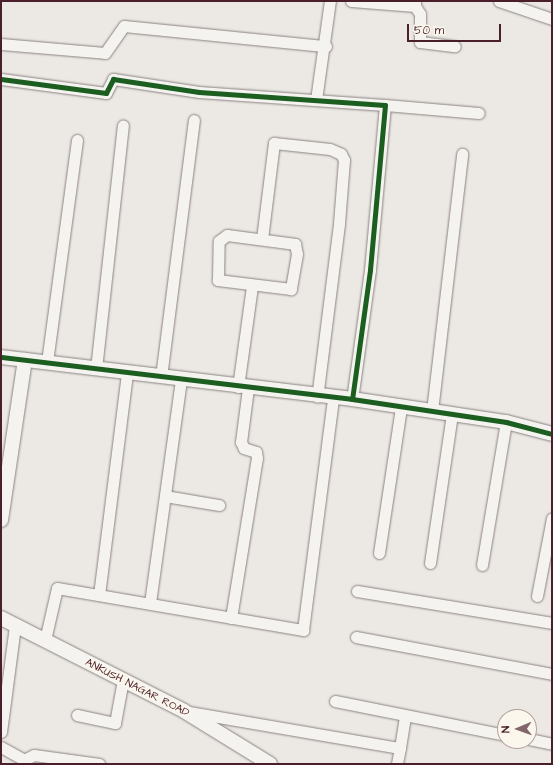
<!DOCTYPE html>
<style>
body{margin:0}
#map{position:relative;width:553px;height:765px;overflow:hidden;background:#ece9e4;font-family:"Architects Daughter",sans-serif}
div>[style]{position:absolute}
.roads{filter:drop-shadow(0 0 1px #8b8282) drop-shadow(0 0 1px #8b8282)}
.minor>*{height:11px;margin:-5.5px;padding:0 5.5px;transform-origin:5.5px;border-radius:5.5px;background:#f4f3ef}
.tertiary>*{height:14px;margin:-7px;padding:0 7px;transform-origin:7px;border-radius:7px;background:#f4f3ef}
.cycleway>*{height:5px;margin:-2.5px;padding:0 2.5px;transform-origin:2.5px;border-radius:2.5px;background:#1b5e20}
span{translate:-50% -50%;white-space:nowrap;text-align:center;line-height:1.15;-webkit-text-stroke:4px #fbf7ec;paint-order:stroke}
.street-label{font-size:11px;color:#4a1f2b}
.frame{position:absolute;inset:0;border:2px solid #4a1f2b;pointer-events:none}
.north{position:absolute;left:497px;top:709px;width:40px;height:40px;box-sizing:border-box;background:#fbf7ec;border:1px solid #b4a19f;border-radius:50%;rotate:268deg;font-size:11px;font-weight:700;line-height:16px;text-align:center;color:#4a1f2b}
.north::after{content:'';display:block;margin:auto;width:14px;height:18px;background:#83666c;clip-path:polygon(50% 0,100% 100%,50% 72%,0 100%)}
.scale{position:absolute;left:407px;top:24px;width:94px;height:18px;box-sizing:border-box;border:2px solid #4a1f2b;border-top:0;padding-left:5px;font-size:12px;line-height:14px;white-space:nowrap;color:#4a1f2b;-webkit-text-stroke:3px #fbf7ec;paint-order:stroke}
</style>
<div id="map">
<div class="roads">
<div class="minor">
<div style="left:351px;top:1px;width:64px;rotate:4.5deg"></div>
<div style="left:415px;top:6px;width:5px;rotate:-90deg"></div>
<div style="left:499px;top:1px;width:56px;rotate:18.8deg"></div>
<div style="left:415px;top:6px;width:9px;rotate:58deg"></div>
<div style="left:420px;top:14px;width:28px;rotate:90deg"></div>
<div style="left:420px;top:42px;width:35px;rotate:7deg"></div>
<div style="left:1px;top:44px;width:104px;rotate:4.9deg"></div>
<div style="left:105px;top:53px;width:33px;rotate:-55deg"></div>
<div style="left:124px;top:26px;width:203px;rotate:5.7deg"></div>
<div style="left:1px;top:79px;width:106px;rotate:7.6deg"></div>
<div style="left:106px;top:93px;width:16px;rotate:-63deg"></div>
<div style="left:113px;top:79px;width:87px;rotate:8.6deg"></div>
<div style="left:199px;top:92px;width:186px;rotate:4deg"></div>
<div style="left:385px;top:105px;width:166px;rotate:95.2deg"></div>
<div style="left:370px;top:270px;width:130px;rotate:97.9deg"></div>
<div style="left:316px;top:100px;width:100px;rotate:-82deg"></div>
<div style="left:385px;top:105px;width:94px;rotate:4.9deg"></div>
<div style="left:227px;top:235px;width:69px;rotate:7.5deg"></div>
<div style="left:295px;top:244px;width:10px;rotate:79deg"></div>
<div style="left:297px;top:254px;width:36px;rotate:100deg"></div>
<div style="left:291px;top:289px;width:74px;rotate:-173deg"></div>
<div style="left:218px;top:280px;width:39px;rotate:-89deg"></div>
<div style="left:219px;top:241px;width:10px;rotate:-37deg"></div>
<div style="left:262px;top:239px;width:97px;rotate:-82.9deg"></div>
<div style="left:274px;top:143px;width:56px;rotate:6.1deg"></div>
<div style="left:330px;top:149px;width:12px;rotate:24deg"></div>
<div style="left:341px;top:154px;width:7px;rotate:63deg"></div>
<div style="left:344px;top:160px;width:64px;rotate:94.5deg"></div>
<div style="left:339px;top:224px;width:174px;rotate:97.2deg"></div>
<div style="left:47px;top:362px;width:224px;rotate:-82.3deg"></div>
<div style="left:96px;top:369px;width:245px;rotate:-83.7deg"></div>
<div style="left:161px;top:377px;width:259px;rotate:-82.7deg"></div>
<div style="left:238px;top:387px;width:102px;rotate:-82.1deg"></div>
<div style="left:432px;top:411px;width:259px;rotate:-83.3deg"></div>
<div style="left:165px;top:496px;width:55px;rotate:9.5deg"></div>
<div style="left:379px;top:553px;width:148px;rotate:-81.4deg"></div>
<div style="left:430px;top:563px;width:151px;rotate:-81.6deg"></div>
<div style="left:482px;top:565px;width:145px;rotate:-80.5deg"></div>
<div style="left:357px;top:591px;width:198px;rotate:9.3deg"></div>
<div style="left:99px;top:595px;width:225px;rotate:-82.8deg"></div>
<div style="left:537px;top:596px;width:79px;rotate:-79.1deg"></div>
<div style="left:150px;top:603px;width:226px;rotate:-82.1deg"></div>
<div style="left:231px;top:618px;width:162px;rotate:-80.8deg"></div>
<div style="left:257px;top:458px;width:6px;rotate:-99deg"></div>
<div style="left:256px;top:452px;width:13px;rotate:-162deg"></div>
<div style="left:244px;top:448px;width:7px;rotate:-117deg"></div>
<div style="left:241px;top:442px;width:54px;rotate:-82.6deg"></div>
<div style="left:356px;top:637px;width:199px;rotate:10.7deg"></div>
<div style="left:45px;top:640px;width:53px;rotate:-77deg"></div>
<div style="left:57px;top:588px;width:250px;rotate:9.7deg"></div>
<div style="left:303px;top:630px;width:233px;rotate:-82.6deg"></div>
<div style="left:335px;top:701px;width:173px;rotate:11.3deg"></div>
<div style="left:189px;top:712px;width:214px;rotate:9.7deg"></div>
<div style="left:400px;top:748px;width:16px;rotate:101deg"></div>
<div style="left:77px;top:715px;width:39px;rotate:12deg"></div>
<div style="left:115px;top:723px;width:44px;rotate:-79.5deg"></div>
<div style="left:1px;top:732px;width:108px;rotate:-82.5deg"></div>
<div style="left:529px;top:739px;width:24px;rotate:12deg"></div>
<div style="left:1px;top:747px;width:26px;rotate:29deg"></div>
<div style="left:24px;top:760px;width:4px;rotate:90deg"></div>
<div style="left:400px;top:748px;width:31px;rotate:-81deg"></div>
<div style="left:24px;top:760px;width:11px;rotate:-27deg"></div>
<div style="left:34px;top:755px;width:66px;rotate:7.9deg"></div>
</div>
<div class="tertiary">
<div style="left:1px;top:357px;width:354px;rotate:6.8deg"></div>
<div style="left:352px;top:399px;width:156px;rotate:8.5deg"></div>
<div style="left:506px;top:422px;width:48px;rotate:14.6deg"></div>
<div style="left:1px;top:520px;width:162px;rotate:-81.5deg"></div>
<div style="left:1px;top:618px;width:205px;rotate:26.9deg"></div>
<div style="left:184px;top:711px;width:101px;rotate:31.6deg"></div>
</div>
</div>
<div class="cycleway">
<div style="left:1px;top:79px;width:106px;rotate:7.6deg"></div>
<div style="left:106px;top:93px;width:16px;rotate:-63deg"></div>
<div style="left:113px;top:79px;width:87px;rotate:8.6deg"></div>
<div style="left:199px;top:92px;width:186px;rotate:4deg"></div>
<div style="left:385px;top:105px;width:166px;rotate:95.2deg"></div>
<div style="left:370px;top:270px;width:130px;rotate:97.9deg"></div>
<div style="left:1px;top:357px;width:354px;rotate:6.8deg"></div>
<div style="left:352px;top:399px;width:156px;rotate:8.5deg"></div>
<div style="left:506px;top:422px;width:48px;rotate:14.6deg"></div>
</div>
<div class="street-label">
<span style="left:137px;top:688px;rotate:27deg">ANKUSH NAGAR ROAD</span>
</div>
<div class="frame"></div>
<div class="north">N</div>
<div class="scale">50 m</div>
</div>
